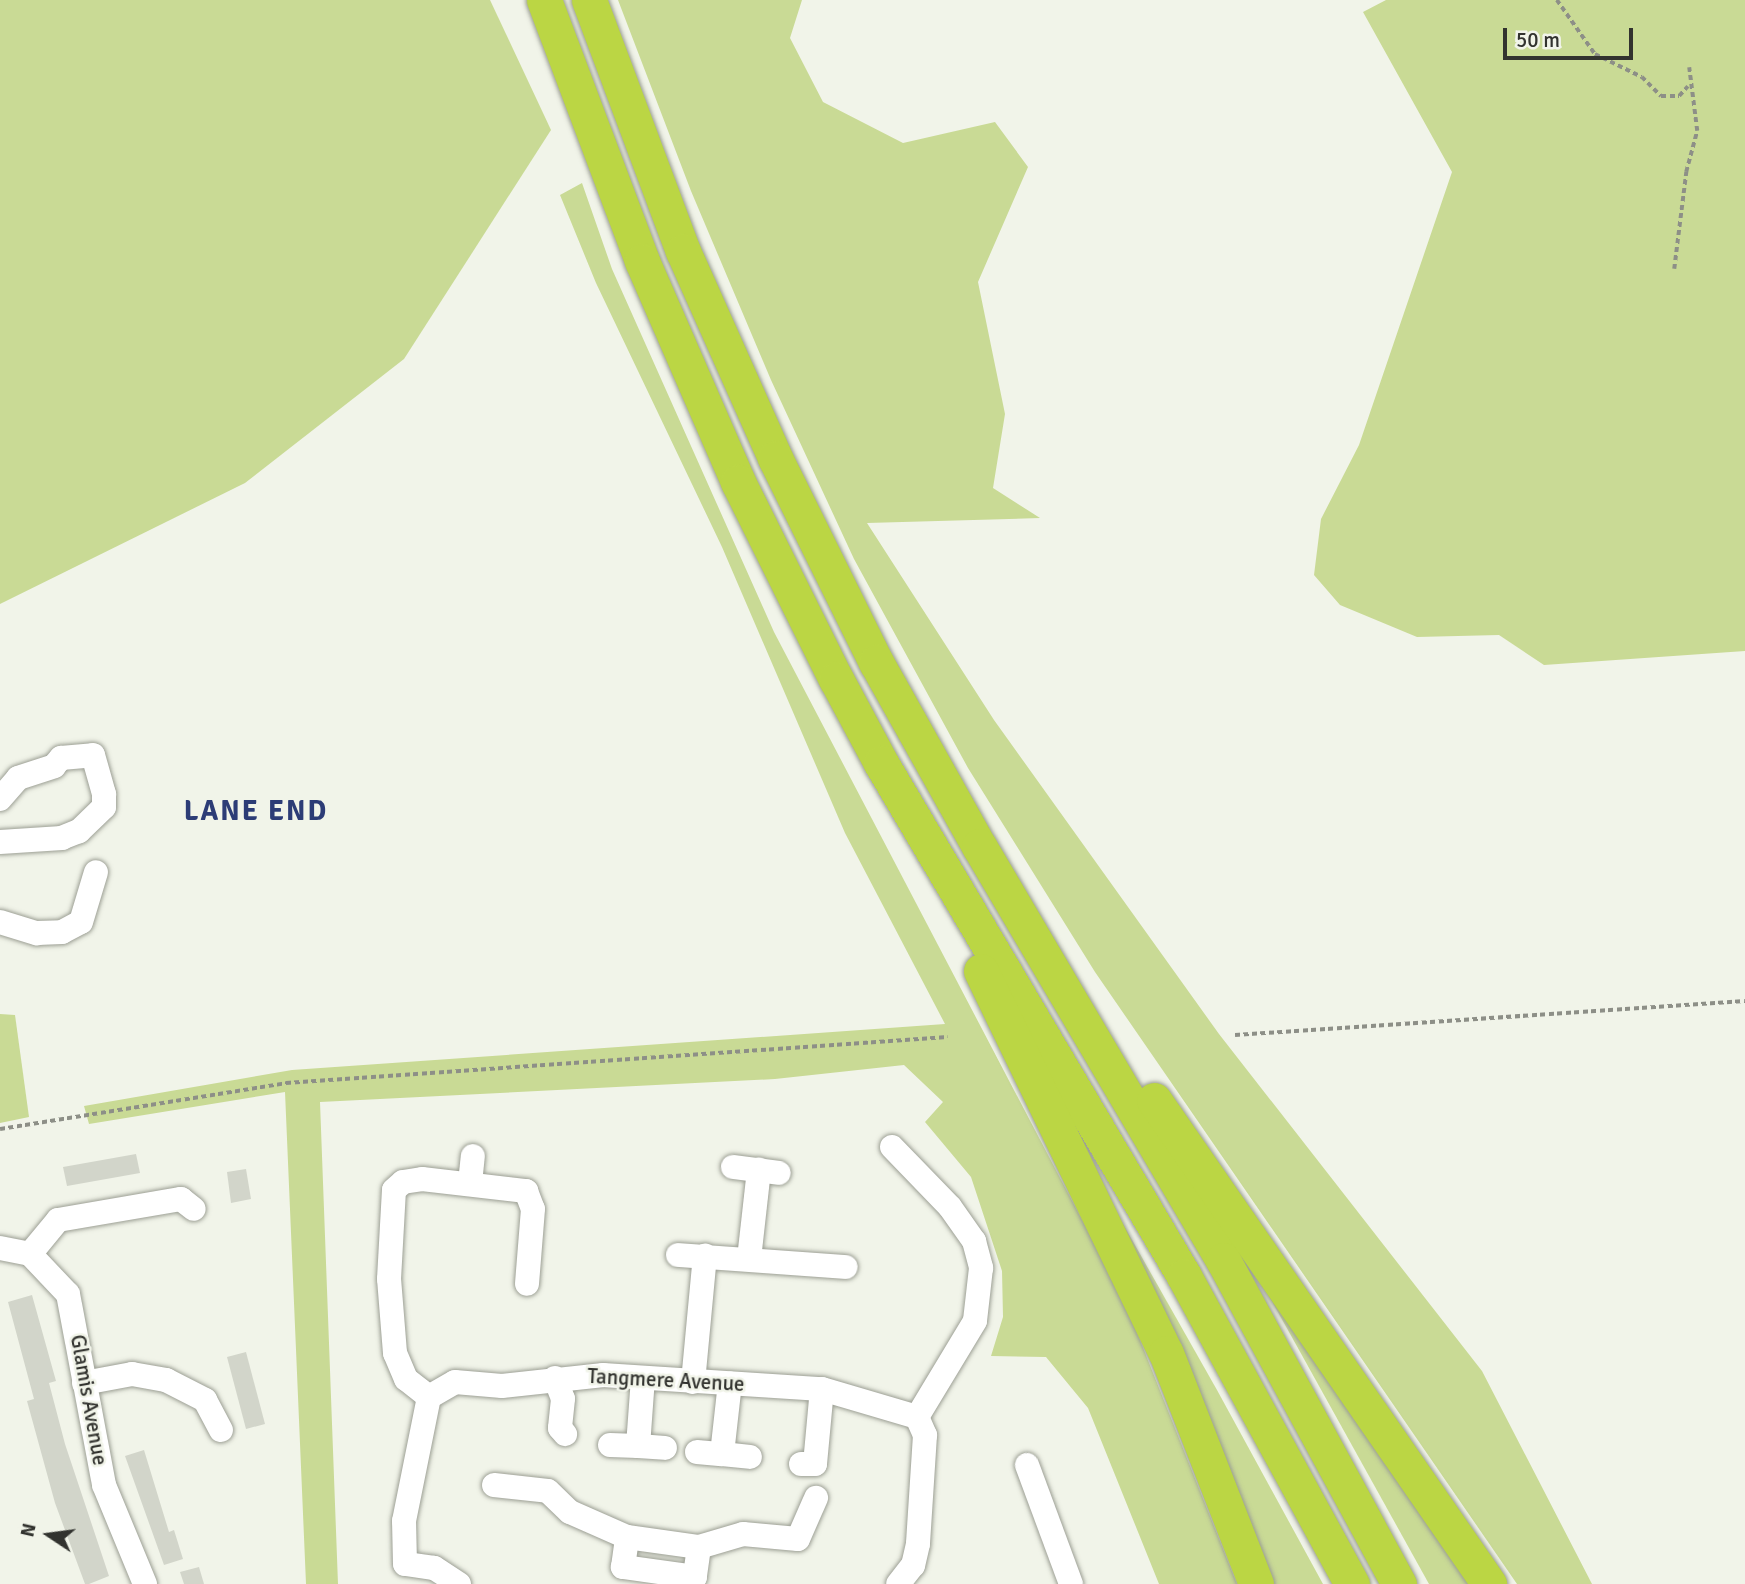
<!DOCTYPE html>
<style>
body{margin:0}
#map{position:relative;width:1745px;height:1584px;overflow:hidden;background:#f1f4e9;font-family:Signika,sans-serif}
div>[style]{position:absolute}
.green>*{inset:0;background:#c9da95}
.building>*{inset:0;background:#d2d5ca}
.path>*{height:3.5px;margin-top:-1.75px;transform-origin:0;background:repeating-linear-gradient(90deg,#8d8f87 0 5px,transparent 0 8.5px)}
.roads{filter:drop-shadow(0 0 2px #9c9f94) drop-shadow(0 0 2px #9c9f94)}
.minor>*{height:24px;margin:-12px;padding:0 12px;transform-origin:12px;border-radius:12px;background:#fff}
.highway>*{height:35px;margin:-17.5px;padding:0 17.5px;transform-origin:17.5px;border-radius:17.5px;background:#bbd644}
span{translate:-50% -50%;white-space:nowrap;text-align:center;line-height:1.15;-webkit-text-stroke:5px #f1f4e9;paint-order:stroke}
.street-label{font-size:21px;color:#32332f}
.district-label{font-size:28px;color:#2c3c76;font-weight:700;letter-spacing:2px}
.north{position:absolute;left:14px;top:1500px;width:70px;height:70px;-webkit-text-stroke:5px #f1f4e9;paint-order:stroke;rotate:283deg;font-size:19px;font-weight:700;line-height:28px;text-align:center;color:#32332f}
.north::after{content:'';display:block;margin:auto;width:24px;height:32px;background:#32332f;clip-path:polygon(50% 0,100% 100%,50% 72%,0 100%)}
.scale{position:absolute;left:1503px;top:28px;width:130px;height:32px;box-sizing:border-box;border:4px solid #32332f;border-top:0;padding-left:9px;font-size:21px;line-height:24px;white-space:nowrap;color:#32332f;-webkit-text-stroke:5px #f1f4e9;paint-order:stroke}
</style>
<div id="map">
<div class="green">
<div style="clip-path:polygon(0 0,490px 0,551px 130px,404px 359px,245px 483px,0 604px)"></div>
<div style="clip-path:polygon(618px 0,802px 0,790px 38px,823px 102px,903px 143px,995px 122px,1028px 167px,978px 282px,1005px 414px,993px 488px,1040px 518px,867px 523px,994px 720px,1219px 1034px,1482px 1371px,1592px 1584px,1517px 1584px,1095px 972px,968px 768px,854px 559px,771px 380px,691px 191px)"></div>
<div style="clip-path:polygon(1386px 0,1745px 0,1745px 651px,1544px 665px,1499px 635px,1417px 637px,1340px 605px,1314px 575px,1321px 519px,1359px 445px,1452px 172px,1363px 12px)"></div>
<div style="clip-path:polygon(582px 183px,612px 269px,774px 632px,1124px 1300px,1237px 1584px,1159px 1584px,1088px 1408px,1046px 1357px,991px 1356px,1003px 1317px,1002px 1271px,971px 1177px,925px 1122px,943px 1102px,904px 1065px,775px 1079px,320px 1102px,338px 1584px,306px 1584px,285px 1092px,89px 1124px,84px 1106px,292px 1070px,945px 1024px,845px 833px,722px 547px,596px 283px,560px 195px)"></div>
<div style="clip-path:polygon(0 1014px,15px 1015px,29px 1117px,0 1123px)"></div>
<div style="clip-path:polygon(1106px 1194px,1217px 1390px,1323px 1584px,1268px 1584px)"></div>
<div style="clip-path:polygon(1239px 1242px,1480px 1584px,1429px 1584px)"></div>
</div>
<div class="building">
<div style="clip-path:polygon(136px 1154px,140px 1173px,67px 1186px,63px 1167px)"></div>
<div style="clip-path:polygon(246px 1169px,251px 1199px,231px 1203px,227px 1172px)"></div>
<div style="clip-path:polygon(32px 1295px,56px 1381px,49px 1383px,65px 1444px,109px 1576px,89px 1584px,85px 1584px,55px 1503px,27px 1401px,34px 1399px,8px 1302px)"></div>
<div style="clip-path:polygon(246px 1352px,265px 1424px,246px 1429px,227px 1357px)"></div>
<div style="clip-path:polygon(144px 1450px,169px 1532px,174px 1530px,183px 1559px,164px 1565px,125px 1456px)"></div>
<div style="clip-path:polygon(199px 1567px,204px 1584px,184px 1584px,180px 1572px)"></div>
</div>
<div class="path">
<div style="left:1557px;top:0;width:66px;rotate:54.9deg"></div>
<div style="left:1595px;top:54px;width:52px;rotate:26.1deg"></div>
<div style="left:1642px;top:77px;width:27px;rotate:45deg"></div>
<div style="left:1661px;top:96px;width:18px"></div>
<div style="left:1679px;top:96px;width:13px;rotate:-48deg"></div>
<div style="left:1674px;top:269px;width:98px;rotate:-82.9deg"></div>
<div style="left:1686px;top:172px;width:42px;rotate:-75deg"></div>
<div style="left:1697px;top:131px;width:64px;rotate:-97.2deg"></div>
<div style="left:1235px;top:1035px;width:511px;rotate:-3.81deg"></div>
<div style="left:0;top:1129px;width:290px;rotate:-9.1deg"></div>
<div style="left:286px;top:1083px;width:663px;rotate:-3.98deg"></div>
</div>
<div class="roads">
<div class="minor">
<div style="left:0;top:799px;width:28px;rotate:-49deg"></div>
<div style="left:18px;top:778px;width:38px;rotate:-18deg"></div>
<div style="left:54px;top:766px;width:11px;rotate:-49deg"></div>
<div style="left:61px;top:758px;width:32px;rotate:-5deg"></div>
<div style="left:93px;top:755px;width:41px;rotate:74.2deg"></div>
<div style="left:104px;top:794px;width:13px;rotate:90deg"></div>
<div style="left:104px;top:807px;width:35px;rotate:136deg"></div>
<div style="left:79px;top:831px;width:18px;rotate:158deg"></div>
<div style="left:62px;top:838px;width:62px;rotate:176.3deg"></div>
<div style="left:0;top:922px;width:39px;rotate:17deg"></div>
<div style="left:37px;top:933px;width:25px;rotate:-2deg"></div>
<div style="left:62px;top:932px;width:21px;rotate:-28deg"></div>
<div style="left:81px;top:922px;width:52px;rotate:-73.3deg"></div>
<div style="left:892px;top:1147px;width:83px;rotate:46deg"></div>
<div style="left:950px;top:1207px;width:42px;rotate:54.8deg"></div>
<div style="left:974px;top:1241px;width:28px;rotate:75deg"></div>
<div style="left:981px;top:1268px;width:53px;rotate:96.5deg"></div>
<div style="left:975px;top:1321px;width:112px;rotate:121.1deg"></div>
<div style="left:733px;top:1167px;width:46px;rotate:7.4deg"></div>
<div style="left:470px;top:1183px;width:27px;rotate:-84deg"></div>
<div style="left:0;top:1248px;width:31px;rotate:11deg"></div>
<div style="left:30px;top:1254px;width:55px;rotate:46.5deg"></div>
<div style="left:68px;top:1294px;width:194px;rotate:79.3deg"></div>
<div style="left:104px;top:1485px;width:107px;rotate:67.5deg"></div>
<div style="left:30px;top:1254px;width:44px;rotate:-50.5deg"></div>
<div style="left:58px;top:1220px;width:125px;rotate:-9.7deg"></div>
<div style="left:181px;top:1199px;width:16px;rotate:38deg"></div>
<div style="left:678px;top:1255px;width:168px;rotate:4.1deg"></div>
<div style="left:749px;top:1259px;width:90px;rotate:-83.6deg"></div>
<div style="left:555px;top:1378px;width:22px;rotate:69deg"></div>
<div style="left:563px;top:1399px;width:29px;rotate:96deg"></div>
<div style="left:560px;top:1428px;width:8px;rotate:50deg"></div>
<div style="left:693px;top:1382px;width:127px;rotate:-84.6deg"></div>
<div style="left:84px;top:1383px;width:49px;rotate:-10.6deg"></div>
<div style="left:132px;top:1374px;width:35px;rotate:10deg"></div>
<div style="left:166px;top:1380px;width:44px;rotate:27.1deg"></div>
<div style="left:205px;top:1400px;width:34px;rotate:62deg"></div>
<div style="left:429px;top:1397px;width:29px;rotate:-142deg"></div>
<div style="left:406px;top:1379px;width:28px;rotate:-113deg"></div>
<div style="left:395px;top:1353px;width:74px;rotate:-94.6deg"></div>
<div style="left:389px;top:1279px;width:89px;rotate:-86.8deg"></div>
<div style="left:394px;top:1190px;width:12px;rotate:-42deg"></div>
<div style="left:403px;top:1182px;width:19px;rotate:-9deg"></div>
<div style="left:422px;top:1179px;width:105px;rotate:6.6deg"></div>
<div style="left:526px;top:1191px;width:19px;rotate:69deg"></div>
<div style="left:533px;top:1209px;width:75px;rotate:94.6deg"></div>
<div style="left:610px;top:1445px;width:28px;rotate:2deg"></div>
<div style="left:638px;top:1446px;width:68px;rotate:-85.8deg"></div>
<div style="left:638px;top:1446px;width:27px;rotate:4deg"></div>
<div style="left:697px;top:1452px;width:25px;rotate:5deg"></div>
<div style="left:722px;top:1454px;width:71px;rotate:-83.6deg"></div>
<div style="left:722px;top:1454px;width:28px;rotate:6deg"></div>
<div style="left:801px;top:1464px;width:14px"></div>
<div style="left:815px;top:1464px;width:75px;rotate:-84.7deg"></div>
<div style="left:1027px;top:1465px;width:127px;rotate:69.7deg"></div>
<div style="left:494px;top:1485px;width:54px;rotate:6.3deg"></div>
<div style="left:548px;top:1491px;width:30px;rotate:44deg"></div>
<div style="left:570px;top:1512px;width:62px;rotate:23.7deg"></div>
<div style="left:627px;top:1537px;width:73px;rotate:7.9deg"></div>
<div style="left:699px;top:1547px;width:30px;rotate:98deg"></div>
<div style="left:695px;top:1577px;width:73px;rotate:-172.1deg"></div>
<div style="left:623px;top:1567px;width:30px;rotate:-82deg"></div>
<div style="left:699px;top:1547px;width:46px;rotate:-16.5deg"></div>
<div style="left:743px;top:1534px;width:55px;rotate:5.2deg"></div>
<div style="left:798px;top:1539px;width:45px;rotate:-66.3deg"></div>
<div style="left:459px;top:1584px;width:30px;rotate:-147deg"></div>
<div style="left:434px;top:1568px;width:29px;rotate:-172deg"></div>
<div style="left:405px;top:1564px;width:43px;rotate:-91.3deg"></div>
<div style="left:404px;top:1521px;width:126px;rotate:-78.6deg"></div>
<div style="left:429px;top:1397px;width:30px;rotate:-30deg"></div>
<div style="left:455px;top:1382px;width:47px;rotate:4.9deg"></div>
<div style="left:502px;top:1386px;width:102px;rotate:-6.2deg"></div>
<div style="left:603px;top:1375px;width:219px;rotate:3.7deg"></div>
<div style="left:822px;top:1389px;width:99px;rotate:16.4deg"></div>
<div style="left:917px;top:1417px;width:20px;rotate:66deg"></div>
<div style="left:925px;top:1435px;width:109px;rotate:93.7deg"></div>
<div style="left:918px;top:1544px;width:22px;rotate:103deg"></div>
<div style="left:913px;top:1565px;width:24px;rotate:128deg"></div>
</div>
<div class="highway">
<div style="left:544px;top:0;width:279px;rotate:69.4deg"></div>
<div style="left:642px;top:261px;width:241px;rotate:66.5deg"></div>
<div style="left:738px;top:482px;width:220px;rotate:63.6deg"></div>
<div style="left:836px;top:679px;width:95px;rotate:61.8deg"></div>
<div style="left:881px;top:763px;width:596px;rotate:59.43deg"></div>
<div style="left:1184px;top:1276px;width:351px;rotate:61.4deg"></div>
<div style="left:589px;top:0;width:268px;rotate:69.5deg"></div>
<div style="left:683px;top:251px;width:227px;rotate:66deg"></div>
<div style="left:775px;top:458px;width:228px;rotate:63.7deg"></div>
<div style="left:876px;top:662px;width:211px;rotate:60.8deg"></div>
<div style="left:979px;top:846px;width:481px;rotate:59.5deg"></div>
<div style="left:1223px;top:1260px;width:369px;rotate:61.5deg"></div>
<div style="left:981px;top:971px;width:424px;rotate:64.2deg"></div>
<div style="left:1166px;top:1353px;width:248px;rotate:68.7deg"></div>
<div style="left:1154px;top:1100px;width:589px;rotate:55.31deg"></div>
</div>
</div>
<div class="street-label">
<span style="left:666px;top:1380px;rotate:3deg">Tangmere Avenue</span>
<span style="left:89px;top:1400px;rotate:80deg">Glamis Avenue</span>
</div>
<div class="district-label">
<span style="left:256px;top:811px">LANE END</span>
</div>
<div class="north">N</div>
<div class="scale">50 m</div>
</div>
